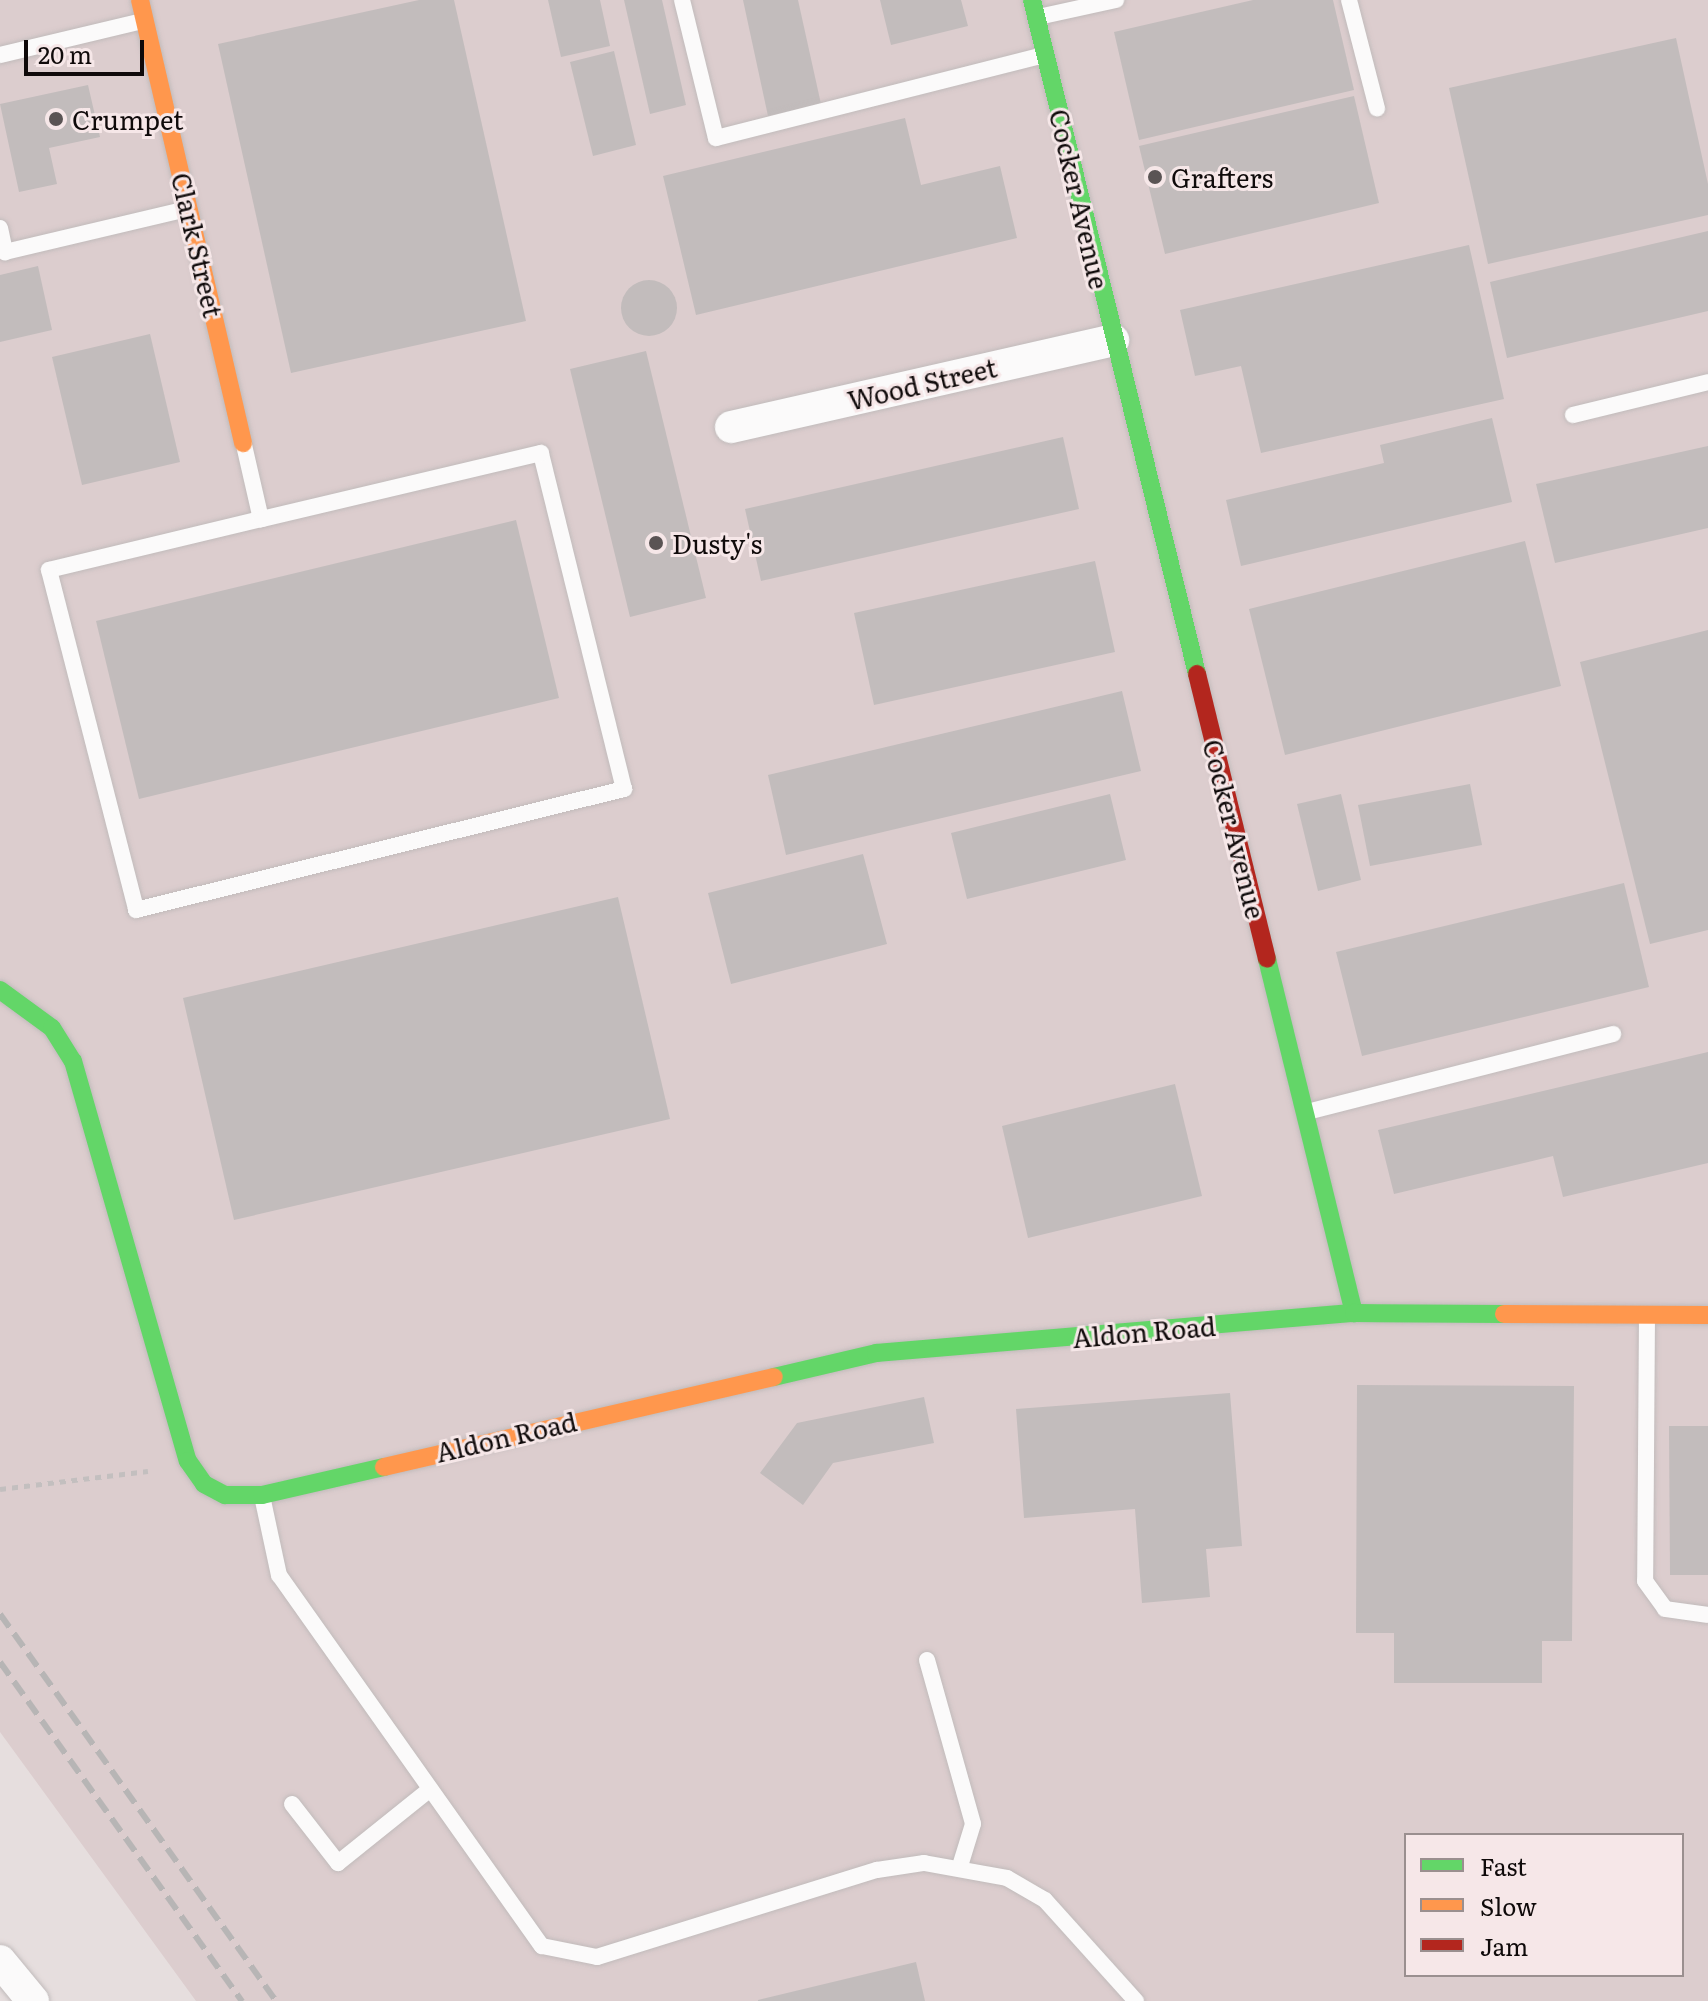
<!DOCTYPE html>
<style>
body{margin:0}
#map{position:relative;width:1708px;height:2001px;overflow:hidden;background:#e6dede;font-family:Literata,serif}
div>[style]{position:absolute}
.built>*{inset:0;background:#dccdce}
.building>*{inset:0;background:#c2bcbc}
.round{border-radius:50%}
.path>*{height:5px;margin-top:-2.5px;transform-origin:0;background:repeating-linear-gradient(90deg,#c3bfbf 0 6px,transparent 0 12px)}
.roads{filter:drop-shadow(0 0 2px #c1bbbb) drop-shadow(0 0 2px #c1bbbb)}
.lane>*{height:16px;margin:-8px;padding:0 8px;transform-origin:8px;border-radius:8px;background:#fbfafa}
.street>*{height:32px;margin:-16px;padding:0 16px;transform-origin:16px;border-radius:16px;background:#fbfafa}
.fast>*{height:18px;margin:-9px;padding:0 9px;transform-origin:9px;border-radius:9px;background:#63d668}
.slow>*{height:18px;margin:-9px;padding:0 9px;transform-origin:9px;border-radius:9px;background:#ff974d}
.jam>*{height:18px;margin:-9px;padding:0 9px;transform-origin:9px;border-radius:9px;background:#b3261e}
.rail>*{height:6px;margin-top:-3px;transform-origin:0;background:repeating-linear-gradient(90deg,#b7b5b5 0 16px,transparent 0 24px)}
.dots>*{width:22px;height:22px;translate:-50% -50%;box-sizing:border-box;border:4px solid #f6e7e8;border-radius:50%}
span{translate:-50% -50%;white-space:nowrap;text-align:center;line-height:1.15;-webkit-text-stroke:6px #f6e7e8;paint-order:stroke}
.poi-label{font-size:26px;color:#0f0a0a}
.left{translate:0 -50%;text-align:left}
.street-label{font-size:26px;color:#0f0a0a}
.legend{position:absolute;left:1404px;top:1833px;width:280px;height:144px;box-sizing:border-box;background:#f6e7e8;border:2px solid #9a8f8f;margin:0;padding:10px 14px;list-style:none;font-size:24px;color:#0f0a0a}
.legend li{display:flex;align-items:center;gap:16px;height:40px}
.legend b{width:40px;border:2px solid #9a8f8f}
.scale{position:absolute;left:24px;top:40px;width:120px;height:36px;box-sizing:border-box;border:4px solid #0f0a0a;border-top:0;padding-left:10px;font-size:24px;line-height:28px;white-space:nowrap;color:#0f0a0a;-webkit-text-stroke:6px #f6e7e8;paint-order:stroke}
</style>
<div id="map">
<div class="built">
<div style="clip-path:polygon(evenodd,0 0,1708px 0,1708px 2001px,196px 2001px,0 1732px,0 0,1406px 1835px,1682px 1835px,1682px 1975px,1406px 1975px,1406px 1835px)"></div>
</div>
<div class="building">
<div style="clip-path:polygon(419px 0,454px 0,526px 321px,291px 373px,218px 44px)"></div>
<div style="clip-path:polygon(548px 0,600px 0,610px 46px,561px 57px)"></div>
<div style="clip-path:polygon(624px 0,662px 0,686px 105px,650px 114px)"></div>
<div style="clip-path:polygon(743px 0,798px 0,821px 104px,768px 116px)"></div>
<div style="clip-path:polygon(880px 0,961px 0,968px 26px,891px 45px)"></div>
<div style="clip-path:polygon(1253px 0,1333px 0,1354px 90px,1139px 140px,1114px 32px)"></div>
<div style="clip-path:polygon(1676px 38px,1708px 184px,1708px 215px,1488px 264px,1449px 88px)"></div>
<div style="clip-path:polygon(614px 51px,636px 145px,593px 156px,570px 62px)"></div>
<div style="clip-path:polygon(88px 85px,100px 137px,49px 148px,57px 184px,19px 192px,0 104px)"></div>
<div style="clip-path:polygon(1354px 96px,1379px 203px,1165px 254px,1139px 146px)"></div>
<div style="clip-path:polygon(905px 118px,921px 185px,1000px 166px,1017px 238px,696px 315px,663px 176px)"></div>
<div style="clip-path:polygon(1708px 231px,1708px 311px,1507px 358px,1490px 282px)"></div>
<div style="clip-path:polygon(1469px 245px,1504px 399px,1261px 453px,1241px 366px,1195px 376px,1180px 310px)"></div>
<div style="clip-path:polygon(38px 266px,52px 330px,0 342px,0 275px)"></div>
<div class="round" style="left:621px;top:280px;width:56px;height:56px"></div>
<div style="clip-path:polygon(150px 334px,180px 462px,82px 485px,52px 357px)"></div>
<div style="clip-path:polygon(646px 351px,706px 598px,630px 617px,570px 369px)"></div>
<div style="clip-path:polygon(1492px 418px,1512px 502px,1241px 566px,1226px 500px,1384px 463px,1380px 445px)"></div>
<div style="clip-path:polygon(1063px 437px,1079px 509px,761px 581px,745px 509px)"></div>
<div style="clip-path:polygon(1708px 446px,1708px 528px,1555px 563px,1536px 484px)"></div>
<div style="clip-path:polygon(516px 520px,559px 698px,139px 799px,96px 621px)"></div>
<div style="clip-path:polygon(1525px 541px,1561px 686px,1285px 755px,1249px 609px)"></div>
<div style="clip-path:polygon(1095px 561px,1115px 652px,874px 705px,854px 613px)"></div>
<div style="clip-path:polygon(1708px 630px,1708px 930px,1650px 944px,1580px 662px)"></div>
<div style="clip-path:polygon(1122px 691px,1141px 771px,786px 855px,768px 775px)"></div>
<div style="clip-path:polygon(1470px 784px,1482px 845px,1370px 866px,1358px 805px)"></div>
<div style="clip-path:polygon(1110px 794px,1126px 860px,967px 899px,951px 833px)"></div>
<div style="clip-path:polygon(1341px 794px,1361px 880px,1318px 891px,1297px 804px)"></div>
<div style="clip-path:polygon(863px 854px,887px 944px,731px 984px,708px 893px)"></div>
<div style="clip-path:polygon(1624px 883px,1649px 987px,1362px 1056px,1336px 952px)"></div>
<div style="clip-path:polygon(618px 897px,670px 1119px,234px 1220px,183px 998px)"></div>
<div style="clip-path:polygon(1708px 1052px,1708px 1163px,1563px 1197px,1553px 1156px,1394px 1194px,1378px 1130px)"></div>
<div style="clip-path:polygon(1175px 1084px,1202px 1196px,1028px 1238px,1002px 1126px)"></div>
<div style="clip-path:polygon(1357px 1385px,1574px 1386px,1572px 1641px,1542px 1641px,1542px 1683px,1394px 1683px,1394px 1633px,1356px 1633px)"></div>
<div style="clip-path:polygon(1230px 1393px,1242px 1546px,1206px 1549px,1210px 1597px,1142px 1603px,1135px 1509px,1024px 1518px,1016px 1409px)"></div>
<div style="clip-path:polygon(924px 1397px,934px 1443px,833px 1463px,803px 1505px,760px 1473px,797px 1423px)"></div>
<div style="clip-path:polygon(1669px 1426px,1708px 1426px,1708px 1575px,1670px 1575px)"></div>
<div style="clip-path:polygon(916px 1962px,925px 2001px,758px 2001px,758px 2000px)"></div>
</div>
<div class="path">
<div style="left:0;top:1489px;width:149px;rotate:-6.9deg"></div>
</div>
<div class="roads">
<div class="lane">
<div style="left:682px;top:0;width:142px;rotate:76.2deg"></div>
<div style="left:716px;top:138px;width:339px;rotate:-14.2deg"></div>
<div style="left:1349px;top:0;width:112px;rotate:75.5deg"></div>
<div style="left:1038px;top:17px;width:80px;rotate:-12.3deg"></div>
<div style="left:0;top:55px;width:147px;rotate:-13.4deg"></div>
<div style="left:0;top:228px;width:25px;rotate:78deg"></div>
<div style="left:5px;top:252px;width:187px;rotate:-13.3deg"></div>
<div style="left:1573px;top:415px;width:139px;rotate:-13.7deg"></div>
<div style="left:244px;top:445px;width:76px;rotate:77.1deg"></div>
<div style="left:261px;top:519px;width:218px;rotate:166.5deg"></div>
<div style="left:49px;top:570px;width:351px;rotate:75.6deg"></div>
<div style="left:136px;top:910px;width:503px;rotate:-13.93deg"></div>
<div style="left:624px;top:789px;width:346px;rotate:-103.9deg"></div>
<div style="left:541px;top:453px;width:288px;rotate:166.7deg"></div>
<div style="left:1307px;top:1112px;width:316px;rotate:-14.3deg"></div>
<div style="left:1647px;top:1315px;width:266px;rotate:90.4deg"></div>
<div style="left:1645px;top:1581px;width:34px;rotate:54deg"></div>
<div style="left:1665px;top:1609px;width:43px;rotate:7.9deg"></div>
<div style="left:262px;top:1496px;width:81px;rotate:77.9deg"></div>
<div style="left:279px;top:1575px;width:455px;rotate:54.7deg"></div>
<div style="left:542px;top:1946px;width:56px;rotate:11.3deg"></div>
<div style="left:597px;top:1957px;width:293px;rotate:-17.3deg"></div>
<div style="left:877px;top:1870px;width:48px;rotate:-8.5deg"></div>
<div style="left:924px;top:1863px;width:84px;rotate:10.2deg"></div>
<div style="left:1007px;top:1878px;width:44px;rotate:30.1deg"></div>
<div style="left:1045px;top:1900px;width:136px;rotate:48deg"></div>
<div style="left:927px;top:1660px;width:170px;rotate:74.3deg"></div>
<div style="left:973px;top:1824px;width:44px;rotate:107.2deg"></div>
<div style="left:292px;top:1804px;width:75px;rotate:52.1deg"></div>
<div style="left:338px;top:1863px;width:117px;rotate:-38.7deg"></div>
</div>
<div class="street">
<div style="left:731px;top:427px;width:392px;rotate:-12.8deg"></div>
<div style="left:0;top:1961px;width:52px;rotate:50.5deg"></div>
</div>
<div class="fast">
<div style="left:1032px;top:0;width:694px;rotate:76.24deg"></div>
<div style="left:1267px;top:959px;width:365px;rotate:76.2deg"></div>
<div style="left:0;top:990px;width:64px;rotate:36.2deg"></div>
<div style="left:52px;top:1028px;width:39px;rotate:58deg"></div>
<div style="left:73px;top:1061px;width:416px;rotate:74deg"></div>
<div style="left:188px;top:1461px;width:28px;rotate:55deg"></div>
<div style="left:204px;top:1484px;width:24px;rotate:28deg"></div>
<div style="left:225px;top:1495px;width:37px"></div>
<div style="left:262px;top:1495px;width:125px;rotate:-12.9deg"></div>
<div style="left:774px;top:1377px;width:105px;rotate:-13.2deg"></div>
<div style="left:876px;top:1353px;width:480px;rotate:-4.8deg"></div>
<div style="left:1354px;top:1313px;width:150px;rotate:0.4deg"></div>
</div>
<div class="slow">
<div style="left:140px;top:0;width:455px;rotate:76.9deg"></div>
<div style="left:1504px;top:1314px;width:204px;rotate:0.3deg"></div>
<div style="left:384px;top:1467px;width:400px;rotate:-13deg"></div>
</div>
<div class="jam">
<div style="left:1197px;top:674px;width:293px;rotate:76.2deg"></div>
</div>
</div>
<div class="rail">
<div style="left:0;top:1614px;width:475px;rotate:54.5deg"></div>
<div style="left:0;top:1662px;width:417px;rotate:54.5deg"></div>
</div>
<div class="dots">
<div style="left:56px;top:119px;background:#5a5454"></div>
<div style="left:1155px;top:177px;background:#5a5454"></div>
<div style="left:656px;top:543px;background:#5a5454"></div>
</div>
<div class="poi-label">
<span class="left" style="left:72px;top:119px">Crumpet</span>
<span class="left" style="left:1171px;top:177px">Grafters</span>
<span class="left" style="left:672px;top:543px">Dusty's</span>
</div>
<div class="street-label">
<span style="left:1080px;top:199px;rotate:77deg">Cocker Avenue</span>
<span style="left:198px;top:245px;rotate:77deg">Clark Street</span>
<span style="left:922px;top:383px;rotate:-13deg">Wood Street</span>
<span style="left:1235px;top:829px;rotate:76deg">Cocker Avenue</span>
<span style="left:1144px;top:1331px;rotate:-5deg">Aldon Road</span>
<span style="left:506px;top:1436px;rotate:-13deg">Aldon Road</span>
</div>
<ul class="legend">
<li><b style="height:10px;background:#63d668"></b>Fast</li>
<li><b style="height:10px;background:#ff974d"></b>Slow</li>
<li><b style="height:10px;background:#b3261e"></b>Jam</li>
</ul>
<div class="scale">20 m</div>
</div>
